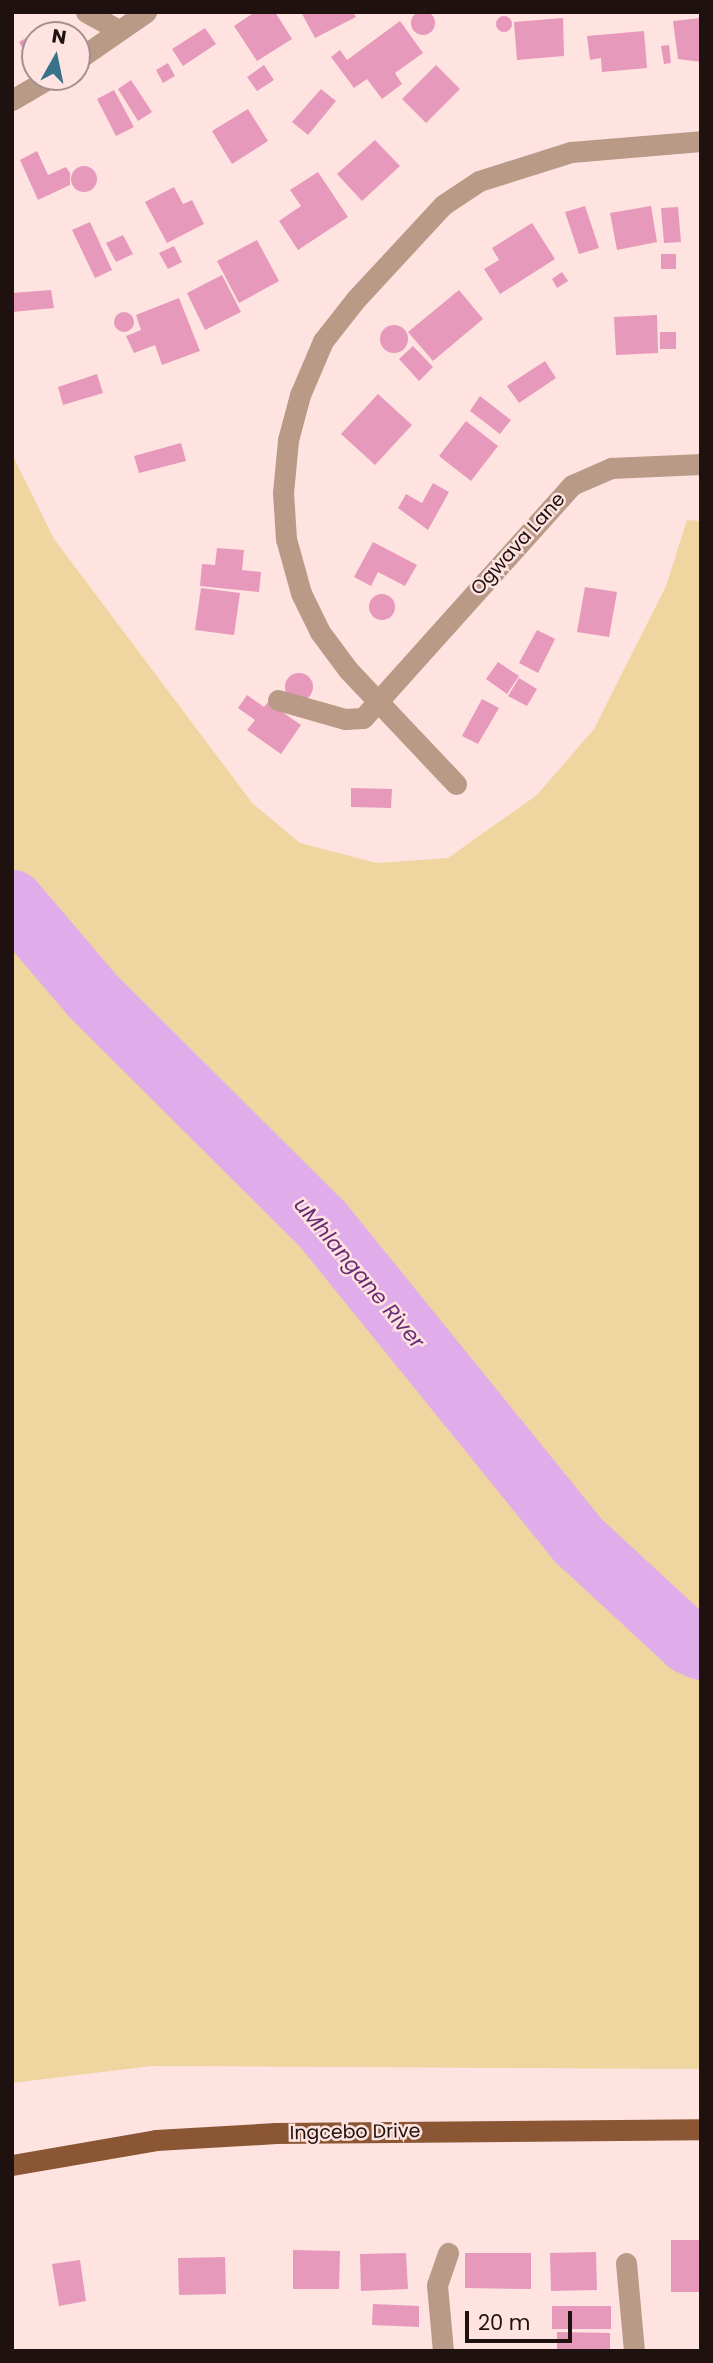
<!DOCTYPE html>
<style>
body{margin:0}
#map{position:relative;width:713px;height:2363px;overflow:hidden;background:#fee3e1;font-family:Poppins,sans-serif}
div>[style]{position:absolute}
.green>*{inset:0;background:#efd5a0}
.river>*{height:63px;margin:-31.5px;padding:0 31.5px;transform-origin:31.5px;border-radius:31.5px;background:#e0acea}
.building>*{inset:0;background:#e699bb}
.round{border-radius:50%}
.minor>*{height:21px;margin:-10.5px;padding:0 10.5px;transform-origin:10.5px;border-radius:10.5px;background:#b99a87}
.major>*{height:21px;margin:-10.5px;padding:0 10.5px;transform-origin:10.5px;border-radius:10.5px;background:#8b5633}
span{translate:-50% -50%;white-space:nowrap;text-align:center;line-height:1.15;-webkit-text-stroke:5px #fee3e1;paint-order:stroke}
.street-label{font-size:19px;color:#201111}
.water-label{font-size:21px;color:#682b74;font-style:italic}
.frame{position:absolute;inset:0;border:14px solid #201111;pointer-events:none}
.north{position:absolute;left:21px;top:21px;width:70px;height:70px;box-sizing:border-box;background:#fee3e1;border:2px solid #a58f8e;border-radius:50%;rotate:9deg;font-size:19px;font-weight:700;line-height:28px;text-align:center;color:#201111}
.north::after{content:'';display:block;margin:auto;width:24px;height:32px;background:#38738b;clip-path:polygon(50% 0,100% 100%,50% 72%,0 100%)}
.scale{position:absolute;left:465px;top:2311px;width:107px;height:32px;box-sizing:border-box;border:4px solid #201111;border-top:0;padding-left:9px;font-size:21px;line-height:24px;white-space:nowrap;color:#201111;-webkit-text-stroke:5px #fee3e1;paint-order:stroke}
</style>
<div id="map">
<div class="green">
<div style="clip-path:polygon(12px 454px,54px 539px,253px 804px,300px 843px,377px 863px,448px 858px,537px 795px,594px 729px,666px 586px,687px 520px,701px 521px,701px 2069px,152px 2066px,12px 2083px)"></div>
</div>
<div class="river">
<div style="left:12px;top:901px;width:123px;rotate:49.6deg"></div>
<div style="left:92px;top:995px;width:325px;rotate:44.9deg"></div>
<div style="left:322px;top:1224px;width:408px;rotate:51deg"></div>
<div style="left:579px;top:1541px;width:149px;rotate:42.8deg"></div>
<div style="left:688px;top:1642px;width:14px;rotate:25deg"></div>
</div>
<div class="building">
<div class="round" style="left:411px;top:11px;width:24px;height:24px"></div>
<div style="clip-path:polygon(255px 12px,275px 12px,292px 39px,257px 61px,234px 26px)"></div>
<div style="clip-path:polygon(301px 12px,353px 12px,356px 17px,315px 38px)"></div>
<div class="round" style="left:496px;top:16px;width:16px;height:16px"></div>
<div style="clip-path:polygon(563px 18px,564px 56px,517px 60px,514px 22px)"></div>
<div style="clip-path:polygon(701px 18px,701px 62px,678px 59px,673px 21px)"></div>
<div style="clip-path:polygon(400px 21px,423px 53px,395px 73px,402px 84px,382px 99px,367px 79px,354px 88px,331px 57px,340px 50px,347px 60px)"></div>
<div style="clip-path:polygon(205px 28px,216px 44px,183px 66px,172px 49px)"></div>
<div style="clip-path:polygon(644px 31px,647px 68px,602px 72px,601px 58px,590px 60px,587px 36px)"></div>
<div style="clip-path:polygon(33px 34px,35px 55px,29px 59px,19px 42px)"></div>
<div style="clip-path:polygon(669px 45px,671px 63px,664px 64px,661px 46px)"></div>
<div style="clip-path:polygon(168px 63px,175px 76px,163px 83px,156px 70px)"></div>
<div style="clip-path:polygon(264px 65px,274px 80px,257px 91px,247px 77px)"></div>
<div style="clip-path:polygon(436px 65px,460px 89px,426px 123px,402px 99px)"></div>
<div style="clip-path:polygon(131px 80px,152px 112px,138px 121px,118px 89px)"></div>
<div style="clip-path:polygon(321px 89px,336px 101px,308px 135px,292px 122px)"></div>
<div style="clip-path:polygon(114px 90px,134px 127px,116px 136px,97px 99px)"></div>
<div style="clip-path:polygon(248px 109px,268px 141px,232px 164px,212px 131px)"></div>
<div style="clip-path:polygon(375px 140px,400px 166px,362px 201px,337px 174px)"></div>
<div style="clip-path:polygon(37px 151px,48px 175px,66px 167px,70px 173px,70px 185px,38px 200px,20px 160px)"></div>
<div class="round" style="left:71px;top:166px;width:26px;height:26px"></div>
<div style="clip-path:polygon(318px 172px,348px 217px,298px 250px,279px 221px,301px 206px,290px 190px)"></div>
<div style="clip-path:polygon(174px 187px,183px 204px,192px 200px,204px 224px,167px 243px,145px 202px)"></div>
<div style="clip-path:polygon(585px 206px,599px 248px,579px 254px,565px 212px)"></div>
<div style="clip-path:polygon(651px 206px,657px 242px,617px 250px,610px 213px)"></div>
<div style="clip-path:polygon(678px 207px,681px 242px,664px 243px,661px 208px)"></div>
<div style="clip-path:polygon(90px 222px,112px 270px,95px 278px,72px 230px)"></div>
<div style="clip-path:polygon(532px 223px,555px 259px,500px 294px,484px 269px,499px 260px,492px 248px)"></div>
<div style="clip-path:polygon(123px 235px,133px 254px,116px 262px,106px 243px)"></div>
<div style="clip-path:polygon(257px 240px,279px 281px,239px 303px,217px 261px)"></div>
<div style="clip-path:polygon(174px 246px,182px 262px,168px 269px,159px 253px)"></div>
<div style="clip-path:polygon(661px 254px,676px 254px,676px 269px,661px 269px)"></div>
<div style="clip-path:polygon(562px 272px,568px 281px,557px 288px,552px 279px)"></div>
<div style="clip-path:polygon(222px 275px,241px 312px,205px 330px,187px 293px)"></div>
<div style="clip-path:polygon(51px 290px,54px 308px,12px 312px,12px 293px)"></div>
<div style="clip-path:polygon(459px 290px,483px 319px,433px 361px,408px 332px)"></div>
<div style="clip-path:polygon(179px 298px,200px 351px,162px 365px,155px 345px,134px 353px,126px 336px,141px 330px,136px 315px)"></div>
<div class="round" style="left:114px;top:312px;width:20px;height:20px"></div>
<div style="clip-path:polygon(657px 315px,658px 353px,616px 355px,614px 317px)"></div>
<div class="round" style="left:380px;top:325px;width:28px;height:28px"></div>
<div style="clip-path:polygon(660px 332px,676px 332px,676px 349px,660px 349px)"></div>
<div style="clip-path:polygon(413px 346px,433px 367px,419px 381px,399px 359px)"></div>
<div style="clip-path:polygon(545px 361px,556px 378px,519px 403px,507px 386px)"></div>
<div style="clip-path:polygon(97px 374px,103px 393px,63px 405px,58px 387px)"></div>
<div style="clip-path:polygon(378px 394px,412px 425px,375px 465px,341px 434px)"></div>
<div style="clip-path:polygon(480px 396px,511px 420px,500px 434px,470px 411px)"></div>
<div style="clip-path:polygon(466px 421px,498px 446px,471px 481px,439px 456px)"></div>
<div style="clip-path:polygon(181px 443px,186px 461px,139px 473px,134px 456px)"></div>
<div style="clip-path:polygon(433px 483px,449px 492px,428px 530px,398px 508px,406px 494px,422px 503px)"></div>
<div style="clip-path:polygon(373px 542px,417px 565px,405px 586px,378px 572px,371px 586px,354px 577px)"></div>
<div style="clip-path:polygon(217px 548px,244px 550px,242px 570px,261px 572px,259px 592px,200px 586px,202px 564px,215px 565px)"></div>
<div style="clip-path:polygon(585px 587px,617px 592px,609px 637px,577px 632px)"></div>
<div style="clip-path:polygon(201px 588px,240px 593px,234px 635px,195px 630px)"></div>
<div class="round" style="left:369px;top:594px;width:26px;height:26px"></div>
<div style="clip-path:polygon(537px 630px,555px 639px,538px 673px,519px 663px)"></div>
<div style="clip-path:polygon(498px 662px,519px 676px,507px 694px,486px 679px)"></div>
<div class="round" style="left:285px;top:673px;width:28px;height:28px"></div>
<div style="clip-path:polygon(519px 678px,537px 689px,527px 706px,508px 696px)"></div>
<div style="clip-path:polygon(247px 695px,264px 707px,268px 702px,301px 725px,281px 754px,247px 730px,255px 720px,238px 708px)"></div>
<div style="clip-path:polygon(482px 699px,499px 708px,478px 744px,462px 736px)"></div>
<div style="clip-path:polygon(351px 788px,392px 789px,391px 808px,351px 807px)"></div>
<div style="clip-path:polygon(671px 2240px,701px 2240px,701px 2292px,671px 2292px)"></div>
<div style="clip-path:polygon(293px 2250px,340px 2251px,339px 2289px,293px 2289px)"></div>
<div style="clip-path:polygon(596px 2252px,597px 2290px,551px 2291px,550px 2253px)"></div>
<div style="clip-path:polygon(406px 2253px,408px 2289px,361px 2291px,360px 2254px)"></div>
<div style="clip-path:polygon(465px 2253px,531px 2253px,531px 2289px,465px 2288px)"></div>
<div style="clip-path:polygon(225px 2257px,226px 2294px,179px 2295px,178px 2258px)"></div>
<div style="clip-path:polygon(80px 2260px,86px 2301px,59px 2306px,52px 2264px)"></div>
<div style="clip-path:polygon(373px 2304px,419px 2306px,419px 2327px,372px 2325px)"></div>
<div style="clip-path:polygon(552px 2306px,611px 2306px,611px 2329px,552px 2329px)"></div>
<div style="clip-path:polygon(557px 2332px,610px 2333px,610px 2351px,557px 2351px)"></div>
</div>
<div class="minor">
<div style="left:86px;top:12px;width:38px;rotate:29deg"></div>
<div style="left:77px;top:60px;width:84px;rotate:-34.8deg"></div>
<div style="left:12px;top:100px;width:45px;rotate:-30.5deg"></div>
<div style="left:278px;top:700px;width:70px;rotate:15.8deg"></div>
<div style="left:345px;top:719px;width:18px;rotate:-3deg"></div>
<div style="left:363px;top:718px;width:313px;rotate:-48.1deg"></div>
<div style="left:572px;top:485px;width:43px;rotate:-23.6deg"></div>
<div style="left:611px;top:468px;width:90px;rotate:-2.5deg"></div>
<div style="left:456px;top:784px;width:156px;rotate:-133.4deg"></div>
<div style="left:349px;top:671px;width:49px;rotate:-126.6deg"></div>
<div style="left:320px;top:632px;width:43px;rotate:-116deg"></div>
<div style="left:301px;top:593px;width:56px;rotate:-105.5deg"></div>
<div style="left:286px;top:539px;width:46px;rotate:-93.7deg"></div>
<div style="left:283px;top:493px;width:53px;rotate:-84.6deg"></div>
<div style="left:288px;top:440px;width:47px;rotate:-75.1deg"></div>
<div style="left:300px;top:395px;width:59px;rotate:-66.9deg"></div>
<div style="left:323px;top:341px;width:53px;rotate:-51.8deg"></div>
<div style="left:356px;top:299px;width:128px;rotate:-47.2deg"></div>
<div style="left:443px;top:205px;width:43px;rotate:-33.7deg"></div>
<div style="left:479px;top:181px;width:96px;rotate:-17.5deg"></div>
<div style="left:571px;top:152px;width:130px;rotate:-4.8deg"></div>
<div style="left:626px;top:2263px;width:88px;rotate:84.8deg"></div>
<div style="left:443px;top:2351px;width:66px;rotate:-95.2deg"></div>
<div style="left:437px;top:2285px;width:34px;rotate:-71deg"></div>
</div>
<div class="major">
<div style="left:12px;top:2165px;width:146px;rotate:-9.8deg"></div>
<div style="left:156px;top:2140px;width:120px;rotate:-3.3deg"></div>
<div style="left:276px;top:2133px;width:425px;rotate:-0.5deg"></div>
</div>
<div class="street-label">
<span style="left:518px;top:544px;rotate:-48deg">Ogwava Lane</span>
<span style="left:355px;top:2132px;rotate:-1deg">Ingcebo Drive</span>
</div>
<div class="water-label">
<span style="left:359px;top:1273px;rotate:50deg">uMhlangane River</span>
</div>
<div class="frame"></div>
<div class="north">N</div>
<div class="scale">20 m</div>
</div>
